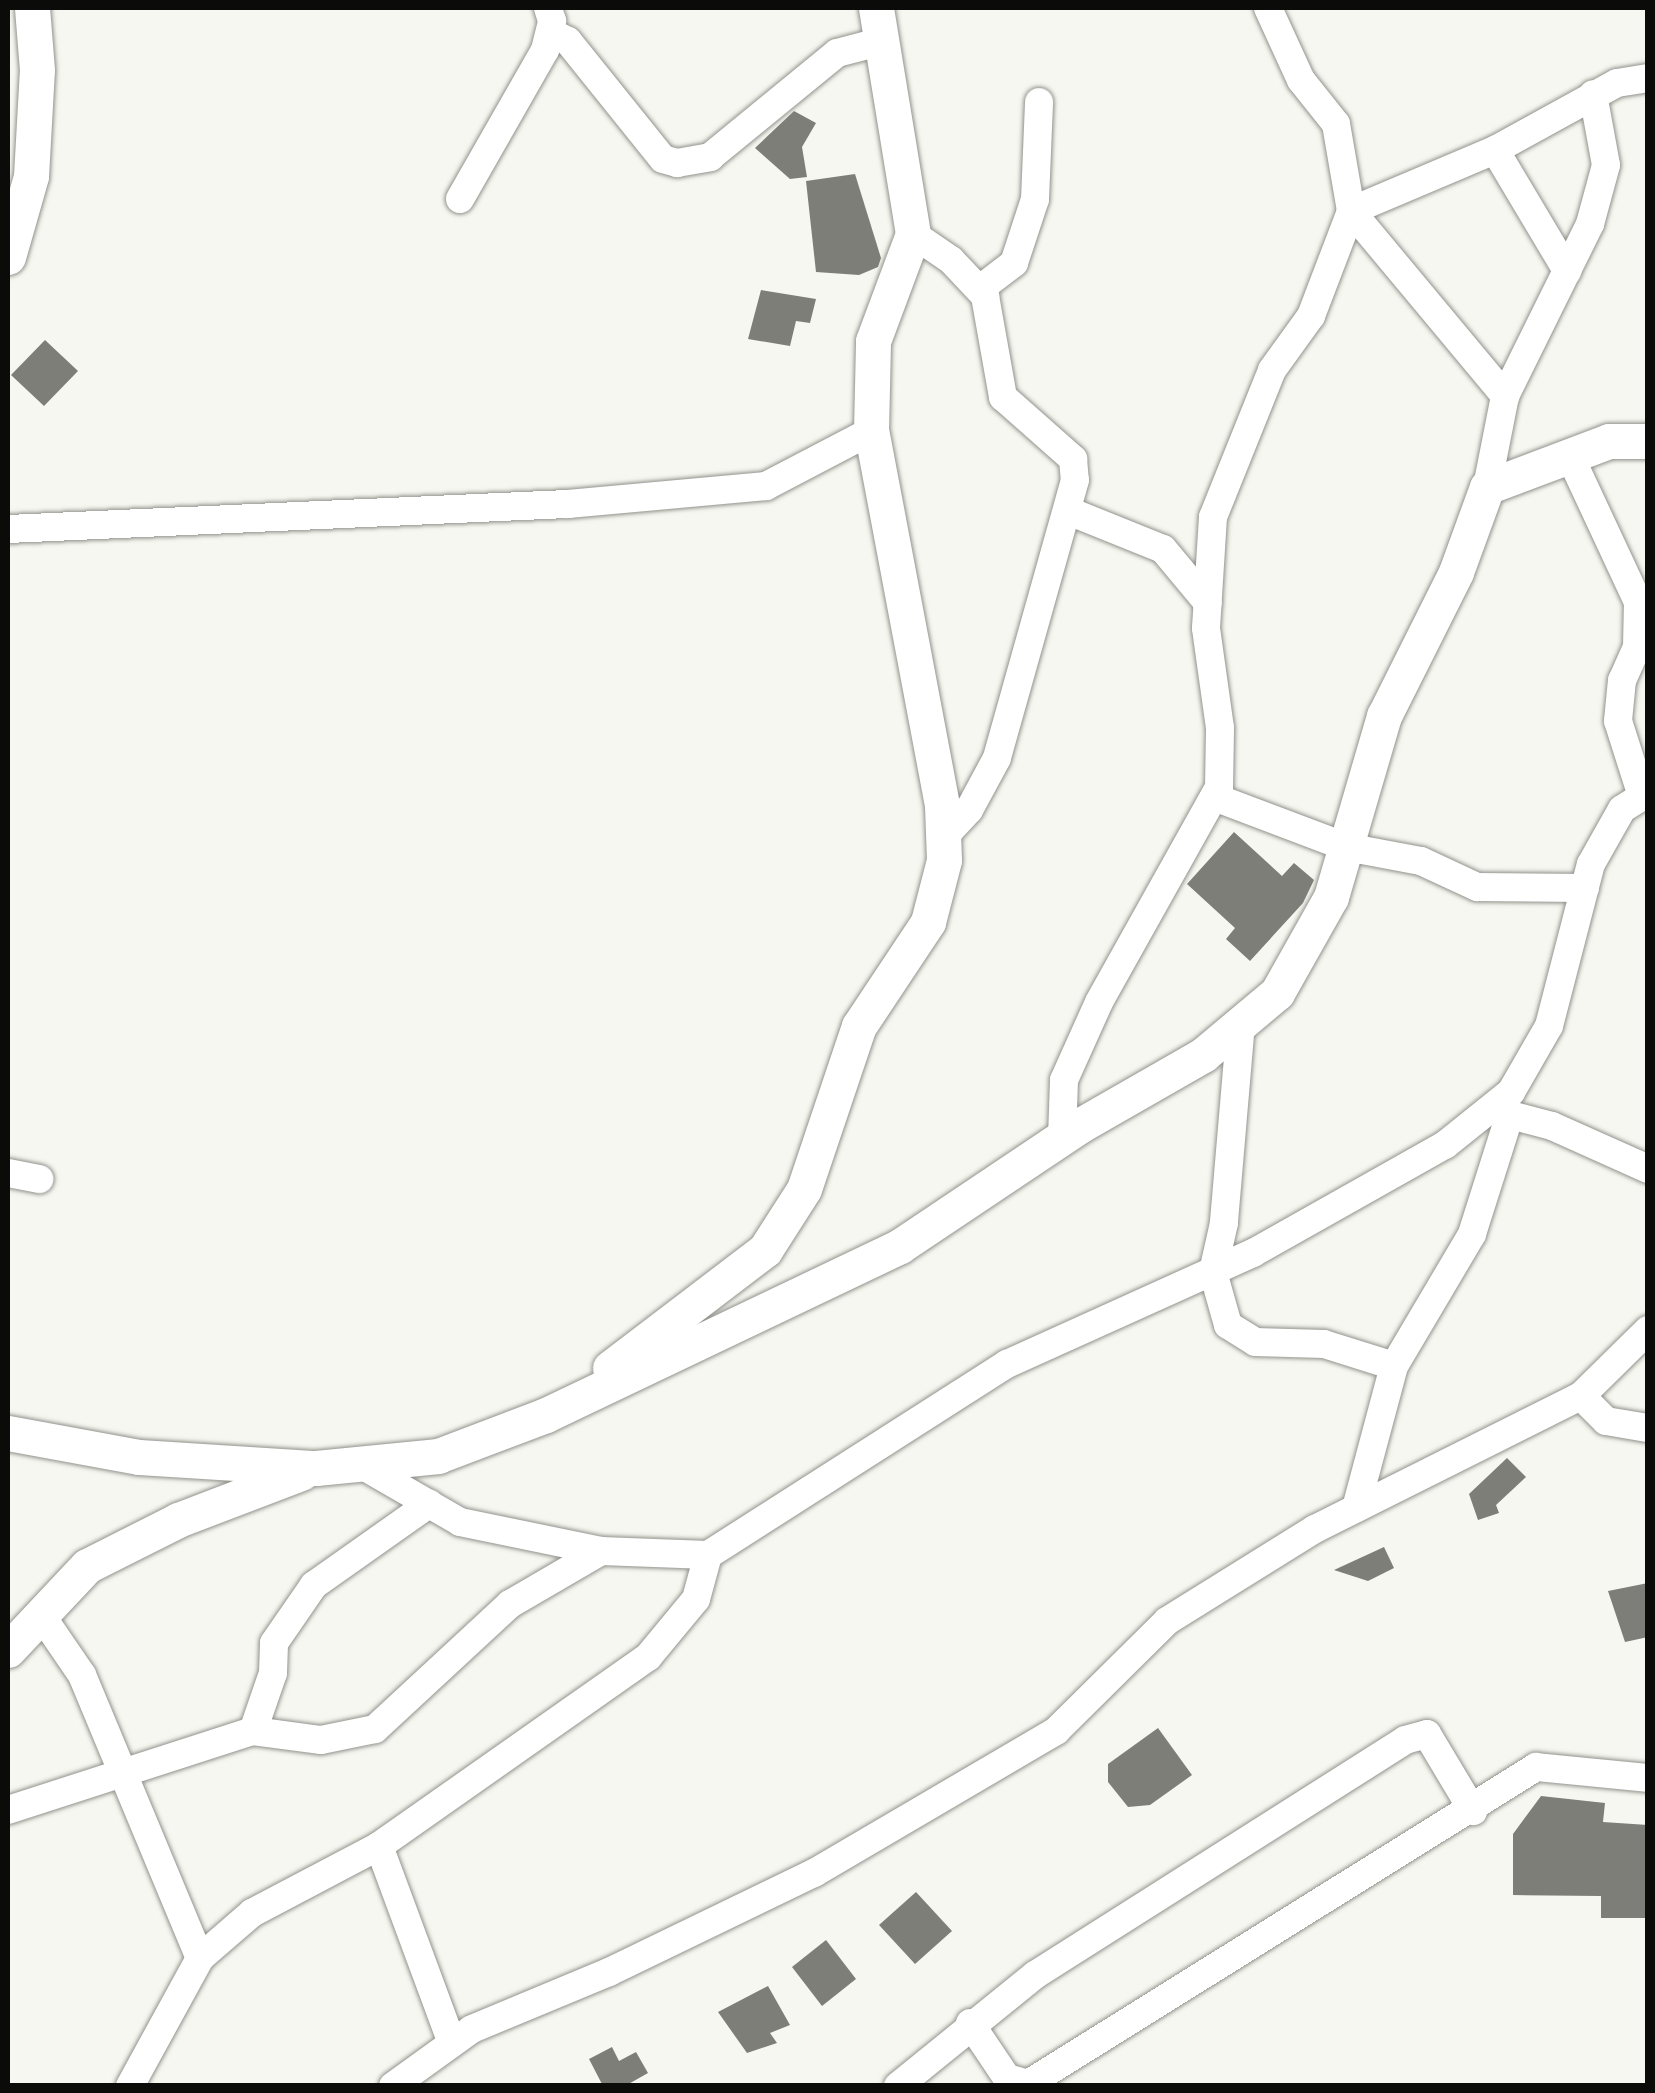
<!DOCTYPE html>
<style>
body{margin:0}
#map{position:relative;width:1655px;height:2093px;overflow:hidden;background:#f7f7f1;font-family:"DejaVu Sans",sans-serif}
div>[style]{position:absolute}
.building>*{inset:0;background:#7e7e79}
.roads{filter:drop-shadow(0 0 2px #92928d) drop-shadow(0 0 2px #92928d)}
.minor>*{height:28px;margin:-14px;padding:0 14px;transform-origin:14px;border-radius:14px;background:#fff}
.tertiary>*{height:35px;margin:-17.5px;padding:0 17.5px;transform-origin:17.5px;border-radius:17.5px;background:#fff}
span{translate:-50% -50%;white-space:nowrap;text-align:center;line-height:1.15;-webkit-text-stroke:10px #fff;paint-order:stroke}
.frame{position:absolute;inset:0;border:10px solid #0b0c0a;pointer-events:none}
</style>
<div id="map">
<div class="building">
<div style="clip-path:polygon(794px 111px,816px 123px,802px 147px,807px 177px,790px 179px,755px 148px)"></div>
<div style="clip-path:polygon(855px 174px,881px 258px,878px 267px,859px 275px,816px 272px,806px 181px)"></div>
<div style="clip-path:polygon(761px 290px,816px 299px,810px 323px,796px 321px,790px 346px,748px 339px)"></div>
<div style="clip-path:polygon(45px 340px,78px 371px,44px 406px,11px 375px)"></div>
<div style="clip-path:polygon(1234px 832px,1282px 876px,1294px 863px,1314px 880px,1303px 903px,1250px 961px,1226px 939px,1235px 928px,1187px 884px)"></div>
<div style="clip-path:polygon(1507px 1458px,1526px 1477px,1496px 1505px,1499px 1513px,1478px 1520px,1469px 1494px)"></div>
<div style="clip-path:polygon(1384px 1547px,1394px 1568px,1368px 1581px,1334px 1570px)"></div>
<div style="clip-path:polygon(1648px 1583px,1648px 1637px,1625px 1642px,1608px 1591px)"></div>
<div style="clip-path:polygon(1158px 1728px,1192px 1775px,1150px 1805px,1128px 1807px,1108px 1782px,1108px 1764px)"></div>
<div style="clip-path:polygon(1541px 1796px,1605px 1803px,1603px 1822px,1648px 1825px,1648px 1918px,1601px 1918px,1601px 1896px,1513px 1895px,1513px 1834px)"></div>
<div style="clip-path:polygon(916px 1892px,952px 1931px,915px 1964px,879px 1925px)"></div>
<div style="clip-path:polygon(826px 1940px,856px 1979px,822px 2006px,792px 1967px)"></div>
<div style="clip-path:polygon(768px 1986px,790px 2025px,770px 2033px,777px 2043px,747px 2053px,718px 2012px)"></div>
<div style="clip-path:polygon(612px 2047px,619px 2061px,636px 2052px,648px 2073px,625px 2086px,603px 2086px,589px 2059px)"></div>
</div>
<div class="roads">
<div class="minor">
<div style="left:1268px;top:8px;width:79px;rotate:65.4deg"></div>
<div style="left:1301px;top:80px;width:56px;rotate:51.5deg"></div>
<div style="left:1336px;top:124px;width:88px;rotate:80.2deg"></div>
<div style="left:1351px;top:211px;width:241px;rotate:50.2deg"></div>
<div style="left:550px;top:32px;width:20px;rotate:27deg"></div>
<div style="left:568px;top:41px;width:151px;rotate:51.2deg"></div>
<div style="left:663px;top:159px;width:15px;rotate:16deg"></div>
<div style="left:677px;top:163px;width:34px;rotate:-10deg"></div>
<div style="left:710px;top:157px;width:164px;rotate:-39.3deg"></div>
<div style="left:837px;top:53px;width:43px;rotate:-14.7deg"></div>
<div style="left:1495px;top:150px;width:141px;rotate:59.2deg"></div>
<div style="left:460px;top:199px;width:172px;rotate:-60.3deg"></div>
<div style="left:545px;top:50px;width:30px;rotate:-76deg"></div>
<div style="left:552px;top:21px;width:14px;rotate:-107deg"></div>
<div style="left:913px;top:234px;width:46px;rotate:34.4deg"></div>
<div style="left:951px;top:260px;width:50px;rotate:46.6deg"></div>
<div style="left:985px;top:296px;width:103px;rotate:79.9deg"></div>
<div style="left:1003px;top:397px;width:94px;rotate:41.5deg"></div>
<div style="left:1073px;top:459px;width:21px;rotate:85deg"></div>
<div style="left:1075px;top:480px;width:289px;rotate:105.7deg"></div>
<div style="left:997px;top:758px;width:59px;rotate:118.3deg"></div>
<div style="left:969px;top:810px;width:38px;rotate:133deg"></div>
<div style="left:980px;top:289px;width:43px;rotate:-37.4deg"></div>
<div style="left:1014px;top:263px;width:67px;rotate:-71.8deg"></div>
<div style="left:1035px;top:199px;width:97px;rotate:-87.6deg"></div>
<div style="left:1569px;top:454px;width:163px;rotate:65deg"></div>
<div style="left:1638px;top:602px;width:45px;rotate:91.3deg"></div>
<div style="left:1637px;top:647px;width:36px;rotate:114deg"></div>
<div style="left:1622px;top:680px;width:41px;rotate:95.6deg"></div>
<div style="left:1618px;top:721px;width:79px;rotate:72.3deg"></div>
<div style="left:1487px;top:487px;width:93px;rotate:-78.8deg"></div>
<div style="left:1505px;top:396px;width:192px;rotate:-63.7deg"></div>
<div style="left:1590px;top:224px;width:61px;rotate:-74.8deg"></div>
<div style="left:1606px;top:165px;width:72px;rotate:-100.4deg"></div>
<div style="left:1071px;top:512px;width:99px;rotate:21.9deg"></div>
<div style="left:1163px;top:549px;width:70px;rotate:50.2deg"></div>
<div style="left:8px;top:529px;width:561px;rotate:-2.56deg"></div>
<div style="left:568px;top:504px;width:199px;rotate:-5.2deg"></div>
<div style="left:766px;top:486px;width:119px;rotate:-27.6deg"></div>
<div style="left:1214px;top:797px;width:141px;rotate:20.7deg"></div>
<div style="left:1346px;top:847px;width:76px;rotate:10.6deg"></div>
<div style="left:1421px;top:861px;width:62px;rotate:24.9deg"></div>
<div style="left:1477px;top:887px;width:108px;rotate:0.5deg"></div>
<div style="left:1241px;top:1023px;width:201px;rotate:94.9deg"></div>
<div style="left:1224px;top:1223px;width:50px;rotate:102.7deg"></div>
<div style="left:1213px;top:1272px;width:55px;rotate:74.2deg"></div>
<div style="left:1228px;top:1325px;width:32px;rotate:32deg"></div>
<div style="left:1255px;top:1342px;width:69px;rotate:1.7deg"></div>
<div style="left:1324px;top:1344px;width:73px;rotate:17.4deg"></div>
<div style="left:1495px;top:1111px;width:59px;rotate:14.7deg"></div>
<div style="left:1552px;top:1126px;width:105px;rotate:24.1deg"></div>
<div style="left:1062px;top:1138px;width:58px;rotate:-88deg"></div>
<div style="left:1064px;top:1080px;width:85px;rotate:-65.8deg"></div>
<div style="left:1099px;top:1002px;width:246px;rotate:-60.8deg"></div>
<div style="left:1219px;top:787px;width:59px;rotate:-89deg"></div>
<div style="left:1220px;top:728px;width:101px;rotate:-98deg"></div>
<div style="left:1206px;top:628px;width:111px;rotate:-86.4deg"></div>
<div style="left:1213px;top:517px;width:158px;rotate:-68.1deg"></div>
<div style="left:1272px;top:370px;width:67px;rotate:-54.2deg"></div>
<div style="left:1311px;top:316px;width:112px;rotate:-69.1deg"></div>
<div style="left:1351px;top:211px;width:156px;rotate:-23deg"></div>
<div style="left:1495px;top:150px;width:139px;rotate:-28.8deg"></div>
<div style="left:1617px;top:83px;width:31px;rotate:-9deg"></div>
<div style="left:8px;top:1173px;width:32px;rotate:11deg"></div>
<div style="left:1581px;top:1396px;width:35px;rotate:45deg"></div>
<div style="left:1606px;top:1421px;width:43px;rotate:9.5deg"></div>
<div style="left:358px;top:1463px;width:118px;rotate:30deg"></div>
<div style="left:460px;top:1522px;width:144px;rotate:11.6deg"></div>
<div style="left:601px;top:1551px;width:107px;rotate:2.1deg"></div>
<div style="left:1356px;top:1508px;width:147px;rotate:-75deg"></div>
<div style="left:1394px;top:1366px;width:153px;rotate:-59.4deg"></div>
<div style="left:1472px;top:1234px;width:126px;rotate:-72.4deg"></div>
<div style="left:43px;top:1618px;width:69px;rotate:55.6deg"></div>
<div style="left:82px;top:1675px;width:307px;rotate:67.4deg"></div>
<div style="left:253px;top:1731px;width:61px;rotate:-71deg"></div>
<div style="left:273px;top:1673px;width:30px;rotate:-88deg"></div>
<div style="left:274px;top:1643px;width:70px;rotate:-55.4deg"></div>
<div style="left:314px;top:1585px;width:141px;rotate:-35.2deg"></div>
<div style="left:8px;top:1810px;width:257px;rotate:-17.9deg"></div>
<div style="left:253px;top:1731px;width:69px;rotate:7.5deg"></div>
<div style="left:321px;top:1740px;width:55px;rotate:-11.5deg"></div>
<div style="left:375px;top:1729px;width:184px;rotate:-42.8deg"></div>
<div style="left:510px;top:1604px;width:105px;rotate:-30.2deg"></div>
<div style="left:379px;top:1846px;width:210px;rotate:69.7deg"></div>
<div style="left:970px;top:2023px;width:66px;rotate:56.1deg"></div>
<div style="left:1007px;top:2078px;width:22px;rotate:16deg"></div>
<div style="left:1028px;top:2084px;width:599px;rotate:-31.96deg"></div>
<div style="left:1536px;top:1767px;width:113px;rotate:5.6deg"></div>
<div style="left:130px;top:2086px;width:146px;rotate:-61.3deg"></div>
<div style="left:200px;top:1958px;width:69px;rotate:-40.9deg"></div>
<div style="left:252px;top:1913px;width:144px;rotate:-27.8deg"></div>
<div style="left:379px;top:1846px;width:329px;rotate:-35.1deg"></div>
<div style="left:648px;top:1657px;width:75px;rotate:-50.4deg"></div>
<div style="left:696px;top:1599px;width:46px;rotate:-74.7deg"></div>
<div style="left:708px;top:1555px;width:355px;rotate:-32.6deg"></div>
<div style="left:1007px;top:1364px;width:270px;rotate:-24.3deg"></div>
<div style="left:1253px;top:1253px;width:220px;rotate:-29.4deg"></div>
<div style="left:1445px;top:1145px;width:85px;rotate:-38.8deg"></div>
<div style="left:1511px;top:1092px;width:76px;rotate:-60.1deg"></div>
<div style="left:1549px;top:1026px;width:167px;rotate:-75.5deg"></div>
<div style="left:1591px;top:864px;width:63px;rotate:-60.6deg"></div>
<div style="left:1622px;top:809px;width:31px;rotate:-32deg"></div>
<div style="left:393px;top:2086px;width:97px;rotate:-35.8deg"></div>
<div style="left:472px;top:2029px;width:148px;rotate:-22.6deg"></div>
<div style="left:609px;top:1972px;width:228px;rotate:-25.8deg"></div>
<div style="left:814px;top:1873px;width:281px;rotate:-30.4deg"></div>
<div style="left:1056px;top:1731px;width:156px;rotate:-44.7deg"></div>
<div style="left:1167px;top:1621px;width:174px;rotate:-31.9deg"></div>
<div style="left:1315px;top:1529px;width:297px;rotate:-26.6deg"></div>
<div style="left:1581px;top:1396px;width:94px;rotate:-44.6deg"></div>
<div style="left:898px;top:2086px;width:176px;rotate:-39deg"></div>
<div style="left:1035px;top:1975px;width:438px;rotate:-32.4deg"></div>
<div style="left:1405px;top:1740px;width:23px;rotate:-15deg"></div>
<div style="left:1427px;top:1734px;width:90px;rotate:59.1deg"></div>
</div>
<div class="tertiary">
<div style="left:8px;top:257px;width:84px;rotate:-74.1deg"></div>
<div style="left:31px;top:176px;width:106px;rotate:-86.8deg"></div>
<div style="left:37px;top:70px;width:62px;rotate:-94.6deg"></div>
<div style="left:610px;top:1368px;width:195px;rotate:-37.3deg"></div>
<div style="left:765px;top:1250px;width:72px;rotate:-57.4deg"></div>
<div style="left:804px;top:1189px;width:172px;rotate:-71.4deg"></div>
<div style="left:859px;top:1026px;width:125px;rotate:-56.4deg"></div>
<div style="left:928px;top:922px;width:64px;rotate:-75.5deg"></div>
<div style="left:944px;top:860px;width:55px;rotate:-92.1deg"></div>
<div style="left:942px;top:805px;width:381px;rotate:-100.7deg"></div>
<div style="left:871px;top:431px;width:90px;rotate:-88.7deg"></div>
<div style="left:873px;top:341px;width:114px;rotate:-69.5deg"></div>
<div style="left:913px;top:234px;width:229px;rotate:-99.3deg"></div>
<div style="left:8px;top:1433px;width:133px;rotate:10.4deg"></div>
<div style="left:139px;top:1457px;width:177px;rotate:3.6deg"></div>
<div style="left:316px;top:1468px;width:123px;rotate:-5.6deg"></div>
<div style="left:438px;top:1456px;width:116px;rotate:-20.8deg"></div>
<div style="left:546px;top:1415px;width:392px;rotate:-25.5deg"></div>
<div style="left:900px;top:1246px;width:216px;rotate:-33.8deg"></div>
<div style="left:1079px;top:1126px;width:143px;rotate:-29.8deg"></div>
<div style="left:1203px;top:1055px;width:97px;rotate:-40deg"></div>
<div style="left:1277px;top:993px;width:110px;rotate:-60.6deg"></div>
<div style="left:1331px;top:897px;width:189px;rotate:-73.7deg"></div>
<div style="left:1384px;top:716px;width:161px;rotate:-63.4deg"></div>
<div style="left:1456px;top:572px;width:90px;rotate:-70deg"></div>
<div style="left:1487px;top:487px;width:130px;rotate:-20.7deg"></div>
<div style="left:1609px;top:441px;width:39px"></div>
<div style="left:8px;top:1650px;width:115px;rotate:-46.8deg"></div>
<div style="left:87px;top:1566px;width:102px;rotate:-26.8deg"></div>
<div style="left:178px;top:1520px;width:132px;rotate:-20.9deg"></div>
</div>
</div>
<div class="frame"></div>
</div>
